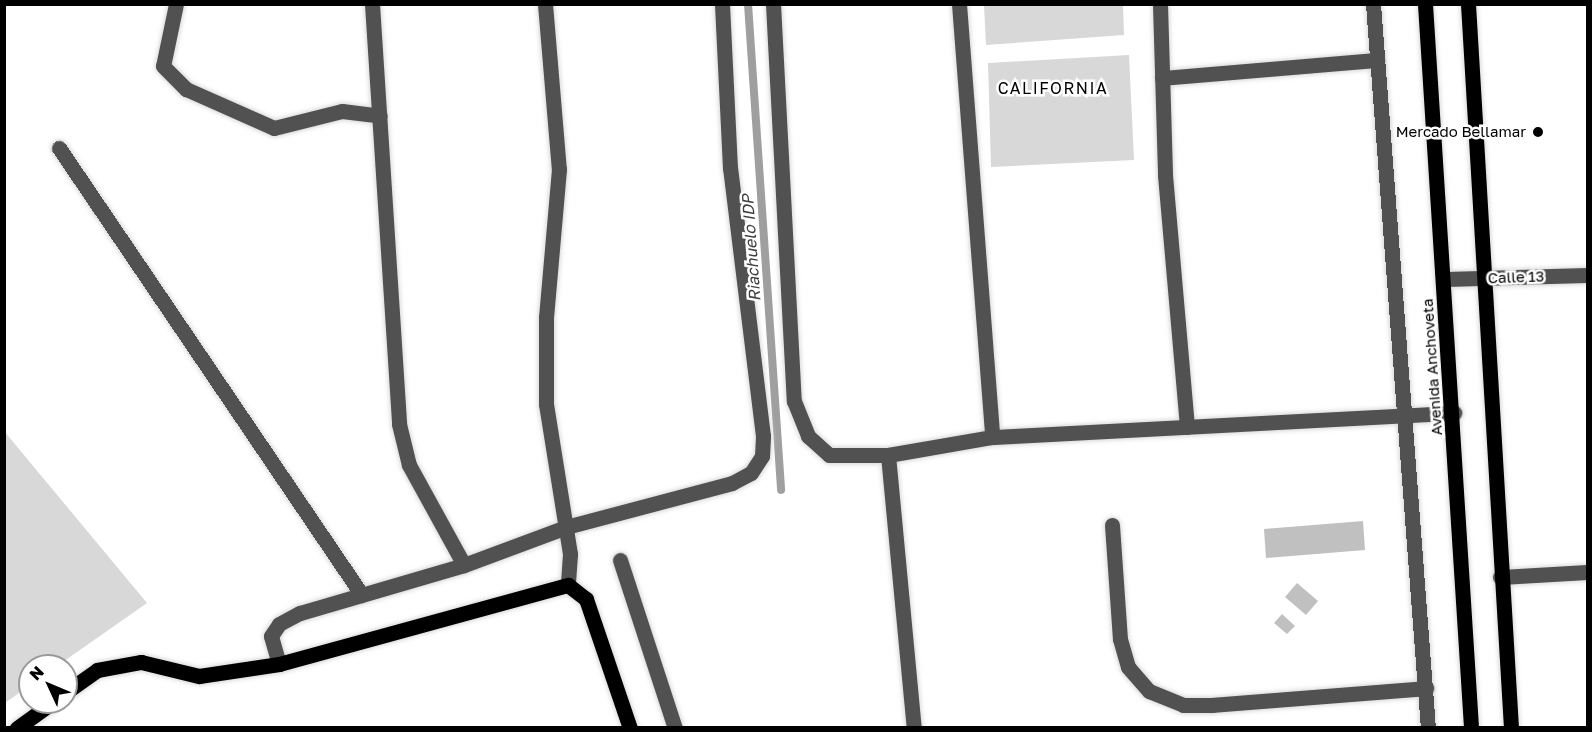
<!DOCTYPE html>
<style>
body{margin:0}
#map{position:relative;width:1592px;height:732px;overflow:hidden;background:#fff;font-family:"Golos Text",sans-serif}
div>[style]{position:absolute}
.green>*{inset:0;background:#d8d8d8}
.stream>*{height:8px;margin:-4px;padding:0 4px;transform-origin:4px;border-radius:4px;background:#9f9f9f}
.building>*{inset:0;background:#c0c0c0}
.roads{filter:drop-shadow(0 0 2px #dbdbdb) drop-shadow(0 0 2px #dbdbdb)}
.minor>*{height:15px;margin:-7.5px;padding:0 7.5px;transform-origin:7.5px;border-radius:7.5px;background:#515151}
.major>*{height:15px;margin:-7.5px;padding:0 7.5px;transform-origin:7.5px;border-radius:7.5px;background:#000}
.dots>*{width:16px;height:16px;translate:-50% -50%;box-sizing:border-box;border:3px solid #fff;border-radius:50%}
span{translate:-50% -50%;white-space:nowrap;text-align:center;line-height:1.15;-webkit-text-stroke:5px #fff;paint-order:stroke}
.poi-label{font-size:15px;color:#000}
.right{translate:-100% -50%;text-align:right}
.street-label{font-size:15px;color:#000}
.neighbourhood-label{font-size:16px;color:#000;letter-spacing:1.5px}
.water-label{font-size:16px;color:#404040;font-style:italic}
.frame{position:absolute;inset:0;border:6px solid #000;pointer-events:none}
.north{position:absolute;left:18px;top:654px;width:60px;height:60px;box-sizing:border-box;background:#fff;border:2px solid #999;border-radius:50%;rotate:314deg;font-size:16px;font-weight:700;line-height:24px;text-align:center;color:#000}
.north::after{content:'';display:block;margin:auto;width:21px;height:27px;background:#000;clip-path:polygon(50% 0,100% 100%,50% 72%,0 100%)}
</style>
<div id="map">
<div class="green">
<div style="clip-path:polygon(984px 5px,1123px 5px,1124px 35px,986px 45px)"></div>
<div style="clip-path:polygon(1129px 55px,1134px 160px,991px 167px,988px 63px)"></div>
<div style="clip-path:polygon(4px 431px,147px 603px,57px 666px,30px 666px,30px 685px,5px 703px)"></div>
</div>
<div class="stream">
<div style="left:748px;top:4px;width:487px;rotate:86.1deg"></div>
</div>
<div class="building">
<div style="clip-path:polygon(1363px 521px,1365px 550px,1266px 558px,1264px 529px)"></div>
<div style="clip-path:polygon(1297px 583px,1318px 601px,1306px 615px,1285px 597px)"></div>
<div style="clip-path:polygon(1282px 614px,1295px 626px,1287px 634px,1274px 623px)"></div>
</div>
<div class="roads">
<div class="minor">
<div style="left:176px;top:4px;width:63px;rotate:101.8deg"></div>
<div style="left:163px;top:66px;width:33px;rotate:45deg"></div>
<div style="left:186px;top:89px;width:96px;rotate:23.9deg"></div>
<div style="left:274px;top:128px;width:70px;rotate:-14deg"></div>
<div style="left:342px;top:111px;width:38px;rotate:7deg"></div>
<div style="left:372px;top:4px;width:421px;rotate:86.3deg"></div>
<div style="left:399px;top:424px;width:42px;rotate:76.3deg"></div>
<div style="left:409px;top:465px;width:114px;rotate:61.2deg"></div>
<div style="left:545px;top:4px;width:166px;rotate:85.2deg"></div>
<div style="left:559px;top:169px;width:149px;rotate:95deg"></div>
<div style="left:546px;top:317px;width:87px;rotate:90deg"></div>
<div style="left:546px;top:404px;width:152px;rotate:80.9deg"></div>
<div style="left:570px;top:554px;width:31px;rotate:94deg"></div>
<div style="left:773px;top:4px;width:398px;rotate:87deg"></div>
<div style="left:794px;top:401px;width:38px;rotate:68deg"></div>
<div style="left:808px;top:436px;width:28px;rotate:42deg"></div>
<div style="left:829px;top:455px;width:59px"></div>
<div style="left:888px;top:455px;width:106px;rotate:-9.8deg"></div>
<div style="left:992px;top:437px;width:463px;rotate:-3deg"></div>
<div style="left:959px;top:4px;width:434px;rotate:85.6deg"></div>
<div style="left:1160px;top:4px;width:171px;rotate:88.3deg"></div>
<div style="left:1165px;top:175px;width:253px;rotate:85deg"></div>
<div style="left:1373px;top:4px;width:726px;rotate:85.66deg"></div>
<div style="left:1162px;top:78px;width:216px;rotate:-4.8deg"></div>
<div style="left:59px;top:148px;width:540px;rotate:55.87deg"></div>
<div style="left:1444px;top:279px;width:144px;rotate:-1.6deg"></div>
<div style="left:888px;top:455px;width:274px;rotate:84.6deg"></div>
<div style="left:1112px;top:525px;width:114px;rotate:86deg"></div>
<div style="left:1120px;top:639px;width:29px;rotate:74deg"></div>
<div style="left:1128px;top:667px;width:32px;rotate:49deg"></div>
<div style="left:1149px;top:691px;width:37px;rotate:22deg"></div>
<div style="left:1183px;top:705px;width:29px"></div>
<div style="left:1212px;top:705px;width:215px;rotate:-4.5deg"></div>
<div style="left:620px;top:560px;width:177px;rotate:71.9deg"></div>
<div style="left:1500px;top:577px;width:88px;rotate:-3.3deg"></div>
<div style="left:279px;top:664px;width:29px;rotate:-106deg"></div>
<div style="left:271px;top:636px;width:14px;rotate:-56deg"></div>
<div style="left:279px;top:624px;width:24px;rotate:-28deg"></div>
<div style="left:300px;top:613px;width:171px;rotate:-16.3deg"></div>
<div style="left:464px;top:565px;width:109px;rotate:-20.4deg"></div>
<div style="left:566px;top:527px;width:172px;rotate:-14.8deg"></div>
<div style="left:732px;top:483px;width:21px;rotate:-28deg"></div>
<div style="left:751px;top:473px;width:20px;rotate:-57deg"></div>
<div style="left:762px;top:456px;width:20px;rotate:-87deg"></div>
<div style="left:763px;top:436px;width:270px;rotate:-97deg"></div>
<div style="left:730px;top:168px;width:164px;rotate:-92.8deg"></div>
</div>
<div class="major">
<div style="left:1425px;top:4px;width:725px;rotate:86.36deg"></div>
<div style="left:1468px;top:4px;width:725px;rotate:86.6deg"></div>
<div style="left:66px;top:692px;width:38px;rotate:-35deg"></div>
<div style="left:97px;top:670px;width:45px;rotate:-10.3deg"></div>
<div style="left:141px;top:662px;width:60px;rotate:13.6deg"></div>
<div style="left:199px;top:676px;width:81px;rotate:-8.5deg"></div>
<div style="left:279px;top:664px;width:300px;rotate:-15.3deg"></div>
<div style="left:568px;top:585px;width:23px;rotate:38deg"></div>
<div style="left:586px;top:599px;width:136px;rotate:71.2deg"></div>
<div style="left:17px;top:728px;width:44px;rotate:-35.8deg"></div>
</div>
</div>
<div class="dots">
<div style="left:1538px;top:132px;background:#000"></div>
</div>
<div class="poi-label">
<span class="right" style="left:1526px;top:132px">Mercado Bellamar</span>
</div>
<div class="street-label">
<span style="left:1516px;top:277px;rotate:-2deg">Calle 13</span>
<span style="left:1432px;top:367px;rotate:-94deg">Avenida Anchoveta</span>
</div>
<div class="neighbourhood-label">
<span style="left:1053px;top:88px">CALIFORNIA</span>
</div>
<div class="water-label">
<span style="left:751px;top:248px;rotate:-94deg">Riachuelo IDP</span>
</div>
<div class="frame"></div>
<div class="north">N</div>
</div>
